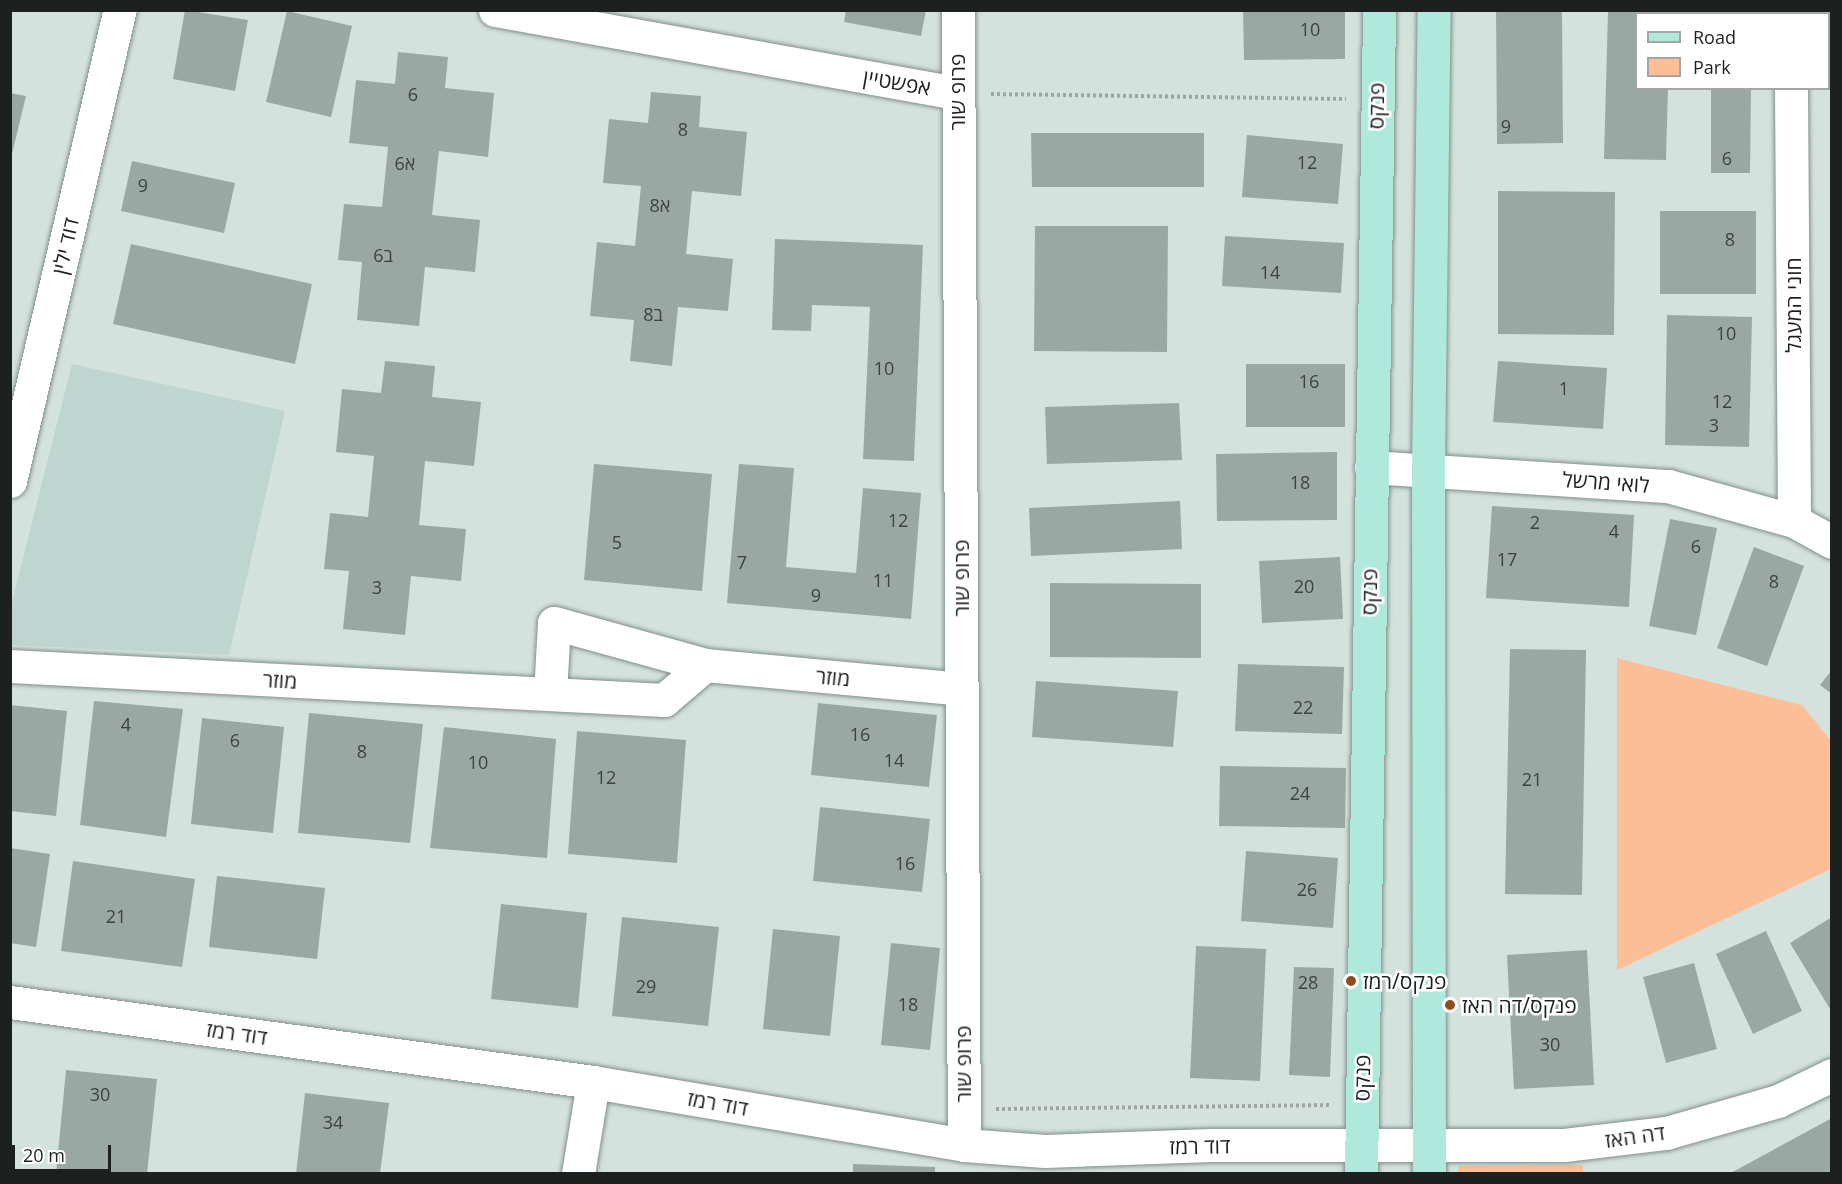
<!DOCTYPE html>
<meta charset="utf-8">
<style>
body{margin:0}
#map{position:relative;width:1842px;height:1184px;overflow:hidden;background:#d4e2de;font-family:"Open Sans",Heebo,sans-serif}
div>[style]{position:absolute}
.built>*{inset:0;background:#bfd5d0}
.green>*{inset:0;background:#fbbe96}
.building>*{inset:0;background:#9aa8a4}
.path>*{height:4px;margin-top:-2px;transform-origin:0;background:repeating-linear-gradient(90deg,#9ba6a3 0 3px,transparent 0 6px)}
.roads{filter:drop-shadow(0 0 2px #818f8b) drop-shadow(0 0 2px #818f8b)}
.minor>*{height:33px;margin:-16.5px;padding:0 16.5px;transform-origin:16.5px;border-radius:16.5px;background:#fff}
.major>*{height:33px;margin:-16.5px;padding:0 16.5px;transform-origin:16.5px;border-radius:16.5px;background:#afe9dc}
.dots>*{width:16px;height:16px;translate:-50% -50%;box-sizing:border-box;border:3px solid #fff;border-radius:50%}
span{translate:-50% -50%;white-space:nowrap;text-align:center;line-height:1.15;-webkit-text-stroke:5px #fff;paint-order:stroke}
.number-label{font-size:18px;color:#3c4340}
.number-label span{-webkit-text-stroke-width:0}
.street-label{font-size:21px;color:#1c211f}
.poi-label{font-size:21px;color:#1c211f}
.left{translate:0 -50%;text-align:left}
.frame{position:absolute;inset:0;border:12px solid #1c211f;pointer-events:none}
.legend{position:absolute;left:1635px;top:12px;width:195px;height:78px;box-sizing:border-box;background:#fff;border:2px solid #a4a6a5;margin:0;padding:8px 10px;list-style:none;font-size:18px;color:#1c211f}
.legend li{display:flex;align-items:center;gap:12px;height:30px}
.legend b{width:30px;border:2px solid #a4a6a5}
.scale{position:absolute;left:12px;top:1145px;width:99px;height:27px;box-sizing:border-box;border:3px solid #1c211f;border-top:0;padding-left:8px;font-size:18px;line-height:21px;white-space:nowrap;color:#1c211f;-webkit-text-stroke:4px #fff;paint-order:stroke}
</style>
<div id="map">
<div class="built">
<div style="clip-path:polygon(72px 364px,285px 411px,229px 655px,11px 645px,11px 606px)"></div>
</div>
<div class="green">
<div style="clip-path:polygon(1617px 658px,1802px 705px,1832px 742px,1831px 869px,1617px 970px)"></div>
<div style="clip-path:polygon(1583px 1165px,1583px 1173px,1458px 1173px,1459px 1166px)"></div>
</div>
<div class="building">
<div style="clip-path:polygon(185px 10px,248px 20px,235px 91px,173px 79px)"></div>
<div style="clip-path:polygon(846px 10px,926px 10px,921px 36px,844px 22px)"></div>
<div style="clip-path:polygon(1243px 10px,1345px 10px,1345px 59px,1244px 60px)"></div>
<div style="clip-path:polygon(1496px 10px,1562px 10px,1563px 143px,1497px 144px)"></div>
<div style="clip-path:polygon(1608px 10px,1670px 10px,1636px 14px,1636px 88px,1668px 88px,1666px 160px,1604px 159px)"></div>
<div style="clip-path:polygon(1712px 10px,1751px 10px,1751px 14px,1712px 14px)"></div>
<div style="clip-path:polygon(1825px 10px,1832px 10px,1832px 55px,1828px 14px)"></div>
<div style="clip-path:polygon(287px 11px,352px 26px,331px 117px,266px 102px)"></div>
<div style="clip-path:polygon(398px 52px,448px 57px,445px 88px,494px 93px,488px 157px,439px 151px,432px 215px,480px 220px,475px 272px,425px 267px,419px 326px,357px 320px,362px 262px,338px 260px,344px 204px,382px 207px,388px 147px,349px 143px,356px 80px,395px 84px)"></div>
<div style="clip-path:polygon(1711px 88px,1751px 88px,1750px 173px,1711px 173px)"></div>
<div style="clip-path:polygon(651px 92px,701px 96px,699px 127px,747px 132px,741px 196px,692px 191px,686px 254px,733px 259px,728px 311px,678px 307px,672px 366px,630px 361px,634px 320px,590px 316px,597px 242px,635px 246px,641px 186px,603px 183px,609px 119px,648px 123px)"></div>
<div style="clip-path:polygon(10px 93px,26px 96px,11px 158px,10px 158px)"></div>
<div style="clip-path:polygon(1031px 133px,1204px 133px,1204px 187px,1032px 187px)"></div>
<div style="clip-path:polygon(1247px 135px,1343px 144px,1338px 204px,1242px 197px)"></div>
<div style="clip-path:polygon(132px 161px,235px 183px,224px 233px,121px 211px)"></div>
<div style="clip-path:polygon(1498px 191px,1615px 192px,1614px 335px,1498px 334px)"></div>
<div style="clip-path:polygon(1660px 211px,1756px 211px,1756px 294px,1660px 294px)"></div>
<div style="clip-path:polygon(1035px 226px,1168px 226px,1167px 352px,1034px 351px)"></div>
<div style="clip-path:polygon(1225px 236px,1344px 243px,1341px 293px,1222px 286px)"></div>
<div style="clip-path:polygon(775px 239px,923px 245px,914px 461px,863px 459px,870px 307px,812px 305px,811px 331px,772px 330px)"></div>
<div style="clip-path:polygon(131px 244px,312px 284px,295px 364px,113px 324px)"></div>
<div style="clip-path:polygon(1667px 315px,1752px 317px,1749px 447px,1665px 445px)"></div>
<div style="clip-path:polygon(385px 361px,435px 366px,432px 397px,481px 402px,474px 466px,425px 461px,419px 525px,466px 529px,461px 581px,411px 576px,405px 635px,343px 629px,349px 571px,324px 569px,330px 513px,368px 517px,374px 456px,336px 452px,342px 389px,381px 393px)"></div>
<div style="clip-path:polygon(1498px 361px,1607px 368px,1603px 429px,1493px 422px)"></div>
<div style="clip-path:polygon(1246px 364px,1345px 364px,1345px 427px,1246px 427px)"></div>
<div style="clip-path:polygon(1179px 403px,1182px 460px,1047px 464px,1045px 407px)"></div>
<div style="clip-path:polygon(1337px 452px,1337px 520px,1217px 521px,1216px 454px)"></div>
<div style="clip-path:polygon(594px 464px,712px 474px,702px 591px,584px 580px)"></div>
<div style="clip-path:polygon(739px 464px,794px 468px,786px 567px,856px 573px,863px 488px,921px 493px,911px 619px,727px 603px)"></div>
<div style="clip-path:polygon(1180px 501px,1182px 549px,1031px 556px,1029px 508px)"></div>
<div style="clip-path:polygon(1492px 506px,1634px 515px,1629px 607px,1486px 598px)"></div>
<div style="clip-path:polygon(1670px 519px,1717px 528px,1696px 635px,1649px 626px)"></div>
<div style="clip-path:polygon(1754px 547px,1804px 566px,1767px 666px,1717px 648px)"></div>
<div style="clip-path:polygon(1340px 557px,1343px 619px,1262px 623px,1259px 561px)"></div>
<div style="clip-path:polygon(1050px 583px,1201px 584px,1201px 658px,1050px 657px)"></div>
<div style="clip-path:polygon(1510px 649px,1586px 650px,1582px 895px,1505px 894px)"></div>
<div style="clip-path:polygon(1238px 664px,1344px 667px,1342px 734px,1235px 731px)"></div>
<div style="clip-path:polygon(1832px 670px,1832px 694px,1820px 685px)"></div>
<div style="clip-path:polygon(1036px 681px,1178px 691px,1173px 747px,1032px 737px)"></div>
<div style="clip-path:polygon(94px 701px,183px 709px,166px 837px,80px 825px)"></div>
<div style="clip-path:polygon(818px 703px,937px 715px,929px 787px,811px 775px)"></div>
<div style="clip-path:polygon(10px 705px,67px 711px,56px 816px,10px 811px)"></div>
<div style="clip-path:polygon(309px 713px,423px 724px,410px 843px,298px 833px)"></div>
<div style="clip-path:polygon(202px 718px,284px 727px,273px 833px,191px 824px)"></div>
<div style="clip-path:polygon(444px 727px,556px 739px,547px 858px,430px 848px)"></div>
<div style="clip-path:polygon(577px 731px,686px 740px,677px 863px,568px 854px)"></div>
<div style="clip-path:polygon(1220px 766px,1346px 768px,1345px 828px,1219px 826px)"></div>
<div style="clip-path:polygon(820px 807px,930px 819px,922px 892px,813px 881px)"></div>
<div style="clip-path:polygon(10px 848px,50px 854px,36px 947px,10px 943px)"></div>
<div style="clip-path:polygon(1246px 851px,1338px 858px,1333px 928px,1241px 921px)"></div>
<div style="clip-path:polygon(73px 861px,195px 879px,182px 967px,61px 951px)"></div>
<div style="clip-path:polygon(217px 876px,325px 888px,317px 959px,209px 947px)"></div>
<div style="clip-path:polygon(501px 904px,587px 913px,578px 1008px,491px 999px)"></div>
<div style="clip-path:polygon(622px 917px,719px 927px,708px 1026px,612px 1016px)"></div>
<div style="clip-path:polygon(1832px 917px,1832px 1008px,1830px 1009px,1790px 943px)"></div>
<div style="clip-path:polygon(773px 929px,840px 936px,830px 1036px,763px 1029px)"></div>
<div style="clip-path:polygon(1766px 931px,1802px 1011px,1753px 1034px,1716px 954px)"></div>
<div style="clip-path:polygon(891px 943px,940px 948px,930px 1050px,881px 1045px)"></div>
<div style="clip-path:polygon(1196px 946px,1266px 949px,1260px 1081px,1190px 1078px)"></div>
<div style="clip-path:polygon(1587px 950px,1594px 1085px,1514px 1089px,1507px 955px)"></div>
<div style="clip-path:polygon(1694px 963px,1717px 1049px,1666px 1063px,1643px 977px)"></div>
<div style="clip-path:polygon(1294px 967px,1334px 968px,1330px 1077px,1289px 1075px)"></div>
<div style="clip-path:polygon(66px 1070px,157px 1079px,147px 1174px,56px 1174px)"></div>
<div style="clip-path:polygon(305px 1093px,389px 1103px,380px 1174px,296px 1174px)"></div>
<div style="clip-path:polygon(1832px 1118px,1832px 1174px,1729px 1174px)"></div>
<div style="clip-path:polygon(853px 1164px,935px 1167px,935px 1174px,853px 1174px)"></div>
</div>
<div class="path">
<div style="left:991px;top:94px;width:355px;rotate:0.8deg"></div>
<div style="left:996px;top:1109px;width:335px;rotate:-0.7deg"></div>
</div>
<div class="roads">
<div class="minor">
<div style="left:495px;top:10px;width:469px;rotate:10.2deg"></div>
<div style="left:958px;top:10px;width:1135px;rotate:89.7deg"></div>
<div style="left:1791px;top:10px;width:4px;rotate:90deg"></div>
<div style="left:1791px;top:88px;width:433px;rotate:89.6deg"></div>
<div style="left:1371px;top:467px;width:298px;rotate:3.7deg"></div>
<div style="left:1668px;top:486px;width:131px;rotate:15.5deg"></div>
<div style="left:1794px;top:521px;width:43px;rotate:28.9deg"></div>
<div style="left:10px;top:481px;width:484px;rotate:-76.9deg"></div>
<div style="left:10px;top:666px;width:655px;rotate:2.98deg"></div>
<div style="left:664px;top:700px;width:54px;rotate:-40.5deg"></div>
<div style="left:705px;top:665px;width:258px;rotate:5.3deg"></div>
<div style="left:550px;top:694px;width:71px;rotate:-86.8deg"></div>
<div style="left:554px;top:623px;width:157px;rotate:15.5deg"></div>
<div style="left:10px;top:1002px;width:588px;rotate:7.81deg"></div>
<div style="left:593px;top:1082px;width:376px;rotate:9.6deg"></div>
<div style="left:964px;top:1145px;width:81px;rotate:4.2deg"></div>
<div style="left:1045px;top:1151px;width:166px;rotate:-2.1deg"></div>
<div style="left:1211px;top:1145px;width:353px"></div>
<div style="left:1564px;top:1145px;width:103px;rotate:-6.7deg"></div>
<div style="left:1666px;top:1133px;width:116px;rotate:-15.9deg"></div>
<div style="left:1778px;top:1101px;width:60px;rotate:-25.7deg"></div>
<div style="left:578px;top:1174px;width:93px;rotate:-80.7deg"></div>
</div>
<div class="major">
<div style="left:1361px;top:1174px;width:1164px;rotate:-89.11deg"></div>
<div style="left:1429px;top:1174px;width:704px;rotate:-90.08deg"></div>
<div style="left:1428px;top:470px;width:460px;rotate:-89.3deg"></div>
</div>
</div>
<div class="dots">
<div style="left:1351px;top:981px;background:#8f4e1b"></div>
<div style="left:1450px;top:1005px;background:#8f4e1b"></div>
</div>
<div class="number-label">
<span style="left:1310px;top:29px">10</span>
<span style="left:413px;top:94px">6</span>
<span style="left:1506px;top:126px">9</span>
<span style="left:683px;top:129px">8</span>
<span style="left:1727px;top:158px">6</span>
<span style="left:1307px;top:162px">12</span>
<span style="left:405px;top:163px">6א</span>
<span style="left:143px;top:185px">9</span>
<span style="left:660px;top:205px">8א</span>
<span style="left:1730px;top:239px">8</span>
<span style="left:383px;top:255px">6ב</span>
<span style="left:1270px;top:272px">14</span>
<span style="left:653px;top:314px">8ב</span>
<span style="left:1726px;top:333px">10</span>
<span style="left:884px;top:368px">10</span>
<span style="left:1309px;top:381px">16</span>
<span style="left:1564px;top:388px">1</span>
<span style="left:1722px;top:401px">12</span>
<span style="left:1714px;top:425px">3</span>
<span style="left:1300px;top:482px">18</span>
<span style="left:898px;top:520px">12</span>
<span style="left:1535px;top:522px">2</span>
<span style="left:1614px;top:531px">4</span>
<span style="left:617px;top:542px">5</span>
<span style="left:1696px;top:546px">6</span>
<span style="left:1507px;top:559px">17</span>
<span style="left:742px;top:562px">7</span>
<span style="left:883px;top:580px">11</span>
<span style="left:1774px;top:581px">8</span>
<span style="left:1304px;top:586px">20</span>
<span style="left:377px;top:587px">3</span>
<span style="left:816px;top:595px">9</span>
<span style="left:1303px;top:707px">22</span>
<span style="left:126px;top:724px">4</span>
<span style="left:860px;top:734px">16</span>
<span style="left:235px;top:740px">6</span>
<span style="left:362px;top:751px">8</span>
<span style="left:894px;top:760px">14</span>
<span style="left:478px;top:762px">10</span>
<span style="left:606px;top:777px">12</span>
<span style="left:1532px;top:779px">21</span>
<span style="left:1300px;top:793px">24</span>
<span style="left:905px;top:863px">16</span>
<span style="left:1307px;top:889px">26</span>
<span style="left:116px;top:916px">21</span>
<span style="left:1308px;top:982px">28</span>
<span style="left:646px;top:986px">29</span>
<span style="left:908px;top:1004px">18</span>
<span style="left:1550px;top:1044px">30</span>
<span style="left:100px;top:1094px">30</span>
<span style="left:333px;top:1122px">34</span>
</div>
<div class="street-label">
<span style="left:897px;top:82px;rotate:10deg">אפשטיין</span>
<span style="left:957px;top:92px;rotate:-90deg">פרופ שור</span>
<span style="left:1376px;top:106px;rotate:-89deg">פנקס</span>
<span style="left:65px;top:246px;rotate:-77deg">דוד ילין</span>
<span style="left:1793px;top:305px;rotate:-90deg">חוני המעגל</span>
<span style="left:1606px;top:482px;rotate:4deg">לואי מרשל</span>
<span style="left:961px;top:578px;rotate:-90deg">פרופ שור</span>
<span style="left:1369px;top:592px;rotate:-89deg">פנקס</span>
<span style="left:833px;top:677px;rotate:5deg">מוזר</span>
<span style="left:280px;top:680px;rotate:3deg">מוזר</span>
<span style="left:237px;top:1033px;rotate:8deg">דוד רמז</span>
<span style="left:963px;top:1064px;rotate:-90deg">פרופ שור</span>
<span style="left:1362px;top:1078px;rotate:-89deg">פנקס</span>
<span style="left:718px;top:1103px;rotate:10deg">דוד רמז</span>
<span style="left:1635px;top:1136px;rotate:-8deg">דה האז</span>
<span style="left:1200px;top:1146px;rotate:-1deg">דוד רמז</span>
</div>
<div class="poi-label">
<span class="left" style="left:1363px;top:981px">פנקס/רמז</span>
<span class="left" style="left:1462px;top:1005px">פנקס/דה האז</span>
</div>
<div class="frame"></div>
<ul class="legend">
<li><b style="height:8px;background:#afe9dc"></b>Road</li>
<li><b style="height:16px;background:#fbbe96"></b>Park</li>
</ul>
<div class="scale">20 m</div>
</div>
